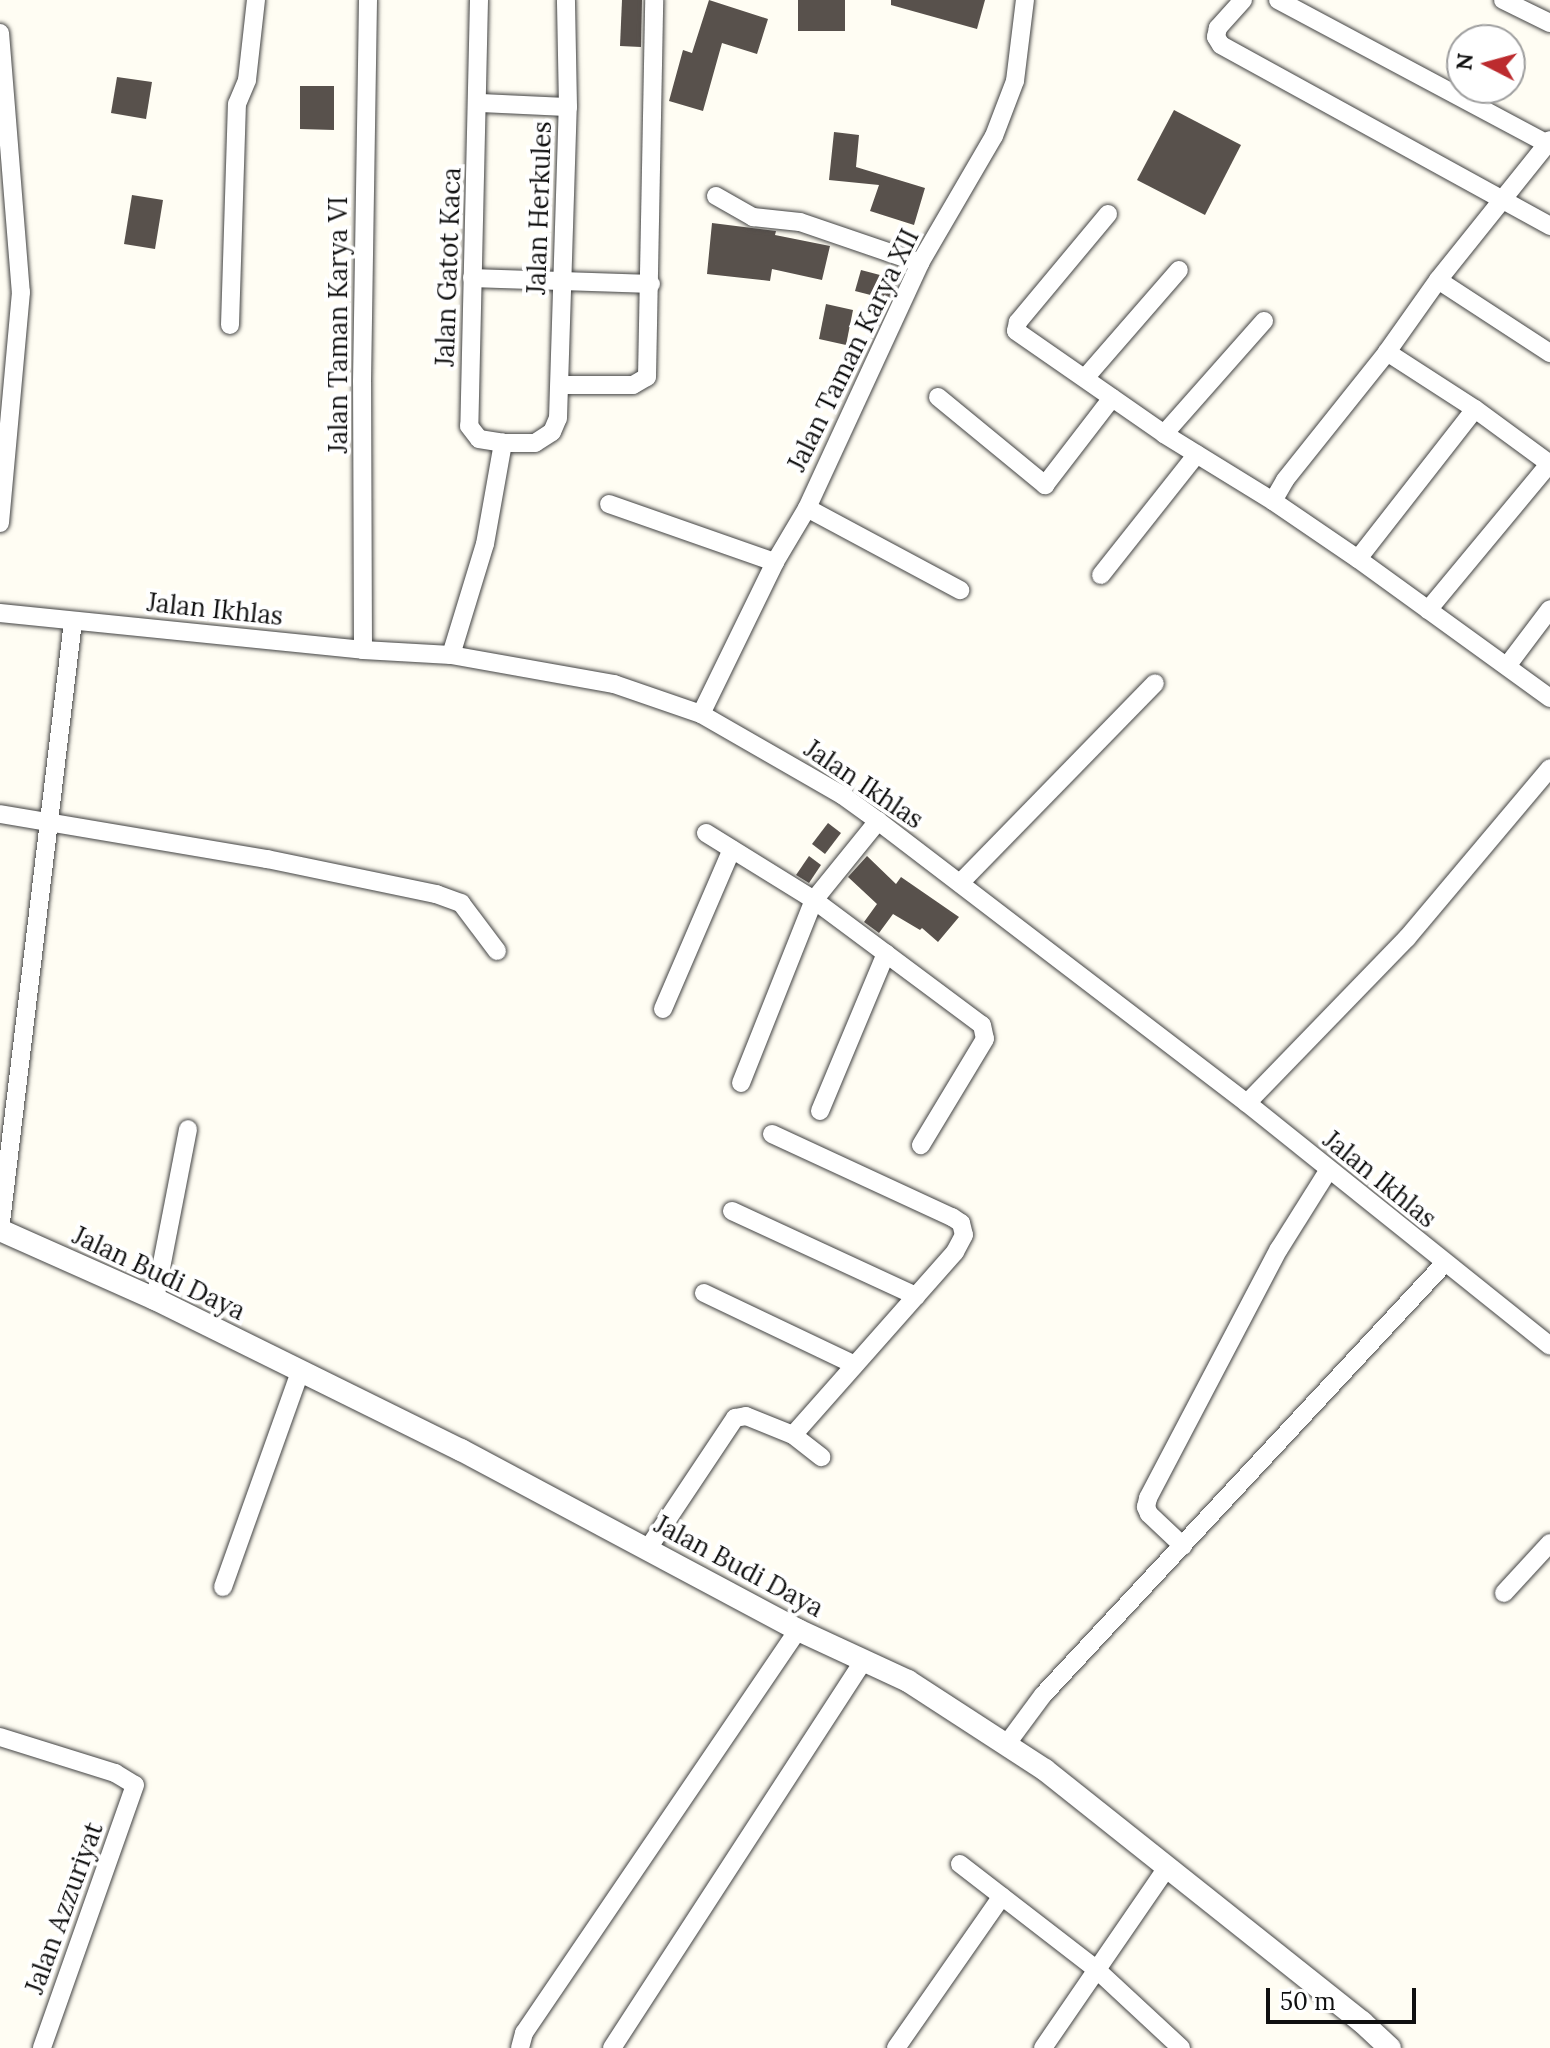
<!DOCTYPE html>
<style>
body{margin:0}
#map{position:relative;width:1550px;height:2048px;overflow:hidden;background:#fffdf3;font-family:Lora,serif}
div>[style]{position:absolute}
.building>*{inset:0;background:#58514c}
.roads{filter:drop-shadow(0 0 2px #434343) drop-shadow(0 0 2px #434343)}
.minor>*{height:18px;margin:-9px;padding:0 9px;transform-origin:9px;border-radius:9px;background:#fff}
.tertiary>*{height:22px;margin:-11px;padding:0 11px;transform-origin:11px;border-radius:11px;background:#fff}
span{translate:-50% -50%;white-space:nowrap;text-align:center;line-height:1.15;-webkit-text-stroke:8px #fff;paint-order:stroke}
.street-label{font-size:26px;color:#101010}
.north{position:absolute;left:1446px;top:24px;width:80px;height:80px;box-sizing:border-box;background:#fff;border:2px solid #9f9f9f;border-radius:50%;rotate:276deg;font-size:22px;font-weight:700;line-height:32px;text-align:center;color:#101010}
.north::after{content:'';display:block;margin:auto;width:28px;height:36px;background:#bc2b2e;clip-path:polygon(50% 0,100% 100%,50% 72%,0 100%)}
.scale{position:absolute;left:1266px;top:1988px;width:150px;height:36px;box-sizing:border-box;border:4px solid #101010;border-top:0;padding-left:10px;font-size:24px;line-height:28px;white-space:nowrap;color:#101010;-webkit-text-stroke:6px #fff;paint-order:stroke}
</style>
<div id="map">
<div class="building">
<div style="clip-path:polygon(622px 0,642px 0,641px 47px,620px 46px)"></div>
<div style="clip-path:polygon(709px 0,768px 19px,757px 54px,722px 43px,703px 111px,669px 101px,683px 50px,692px 53px)"></div>
<div style="clip-path:polygon(798px 0,845px 0,845px 31px,798px 31px)"></div>
<div style="clip-path:polygon(891px 0,985px 0,977px 29px,891px 5px)"></div>
<div style="clip-path:polygon(117px 77px,152px 82px,146px 119px,111px 113px)"></div>
<div style="clip-path:polygon(300px 86px,334px 86px,334px 130px,300px 129px)"></div>
<div style="clip-path:polygon(1174px 110px,1241px 145px,1205px 215px,1137px 180px)"></div>
<div style="clip-path:polygon(834px 132px,859px 135px,856px 167px,925px 188px,914px 225px,870px 211px,879px 185px,829px 180px)"></div>
<div style="clip-path:polygon(132px 195px,163px 200px,155px 249px,124px 244px)"></div>
<div style="clip-path:polygon(712px 223px,776px 231px,775px 235px,830px 246px,822px 280px,772px 269px,770px 281px,707px 274px)"></div>
<div style="clip-path:polygon(861px 270px,899px 280px,890px 300px,855px 291px)"></div>
<div style="clip-path:polygon(826px 304px,853px 310px,846px 345px,819px 339px)"></div>
<div style="clip-path:polygon(828px 823px,841px 833px,825px 854px,812px 844px)"></div>
<div style="clip-path:polygon(809px 856px,821px 865px,809px 883px,796px 875px)"></div>
<div style="clip-path:polygon(867px 856px,896px 884px,901px 877px,959px 917px,938px 942px,922px 928px,920px 930px,893px 914px,879px 933px,864px 922px,877px 904px,848px 877px)"></div>
</div>
<div class="roads">
<div class="minor">
<div style="left:479px;top:0;width:426px;rotate:91.3deg"></div>
<div style="left:469px;top:426px;width:16px;rotate:52deg"></div>
<div style="left:479px;top:439px;width:24px;rotate:9deg"></div>
<div style="left:503px;top:443px;width:32px"></div>
<div style="left:535px;top:443px;width:20px;rotate:-33deg"></div>
<div style="left:552px;top:432px;width:15px;rotate:-67deg"></div>
<div style="left:558px;top:418px;width:311px;rotate:-88.2deg"></div>
<div style="left:568px;top:107px;width:107px;rotate:-91.1deg"></div>
<div style="left:1243px;top:0;width:38px;rotate:132deg"></div>
<div style="left:1218px;top:28px;width:9px;rotate:103deg"></div>
<div style="left:1216px;top:37px;width:9px;rotate:58deg"></div>
<div style="left:1221px;top:45px;width:376px;rotate:28.8deg"></div>
<div style="left:1278px;top:0;width:306px;rotate:28.1deg"></div>
<div style="left:1503px;top:0;width:52px;rotate:26.1deg"></div>
<div style="left:0;top:33px;width:260px;rotate:85.4deg"></div>
<div style="left:21px;top:292px;width:232px;rotate:95.2deg"></div>
<div style="left:479px;top:103px;width:89px;rotate:2.6deg"></div>
<div style="left:716px;top:196px;width:43px;rotate:29.6deg"></div>
<div style="left:753px;top:217px;width:47px;rotate:6.1deg"></div>
<div style="left:800px;top:222px;width:127px;rotate:18.9deg"></div>
<div style="left:1108px;top:214px;width:141px;rotate:129.8deg"></div>
<div style="left:1018px;top:322px;width:9px;rotate:103deg"></div>
<div style="left:1016px;top:331px;width:180px;rotate:34.8deg"></div>
<div style="left:1164px;top:434px;width:128px;rotate:31.6deg"></div>
<div style="left:472px;top:278px;width:179px;rotate:1.9deg"></div>
<div style="left:1438px;top:280px;width:134px;rotate:33.1deg"></div>
<div style="left:230px;top:325px;width:221px;rotate:-88.2deg"></div>
<div style="left:237px;top:104px;width:26px;rotate:-67deg"></div>
<div style="left:247px;top:80px;width:81px;rotate:-83.6deg"></div>
<div style="left:1085px;top:378px;width:143px;rotate:-49deg"></div>
<div style="left:561px;top:385px;width:72px"></div>
<div style="left:633px;top:385px;width:16px;rotate:-30deg"></div>
<div style="left:647px;top:377px;width:377px;rotate:-88.9deg"></div>
<div style="left:938px;top:397px;width:139px;rotate:39.4deg"></div>
<div style="left:1045px;top:485px;width:110px;rotate:-52.4deg"></div>
<div style="left:1475px;top:409px;width:105px;rotate:-147.1deg"></div>
<div style="left:1387px;top:352px;width:88px;rotate:-54.7deg"></div>
<div style="left:1438px;top:280px;width:179px;rotate:-51.3deg"></div>
<div style="left:1164px;top:434px;width:151px;rotate:-48.5deg"></div>
<div style="left:1550px;top:464px;width:93px;rotate:-143.7deg"></div>
<div style="left:1475px;top:409px;width:190px;rotate:128deg"></div>
<div style="left:1358px;top:559px;width:237px;rotate:35.9deg"></div>
<div style="left:609px;top:504px;width:176px;rotate:19.3deg"></div>
<div style="left:807px;top:508px;width:174px;rotate:28.2deg"></div>
<div style="left:1358px;top:559px;width:103px;rotate:-145.7deg"></div>
<div style="left:1273px;top:501px;width:24px;rotate:-60deg"></div>
<div style="left:1285px;top:480px;width:164px;rotate:-51.4deg"></div>
<div style="left:1101px;top:575px;width:154px;rotate:-51.6deg"></div>
<div style="left:1428px;top:610px;width:191px;rotate:-50.3deg"></div>
<div style="left:0;top:613px;width:365px;rotate:5.8deg"></div>
<div style="left:363px;top:650px;width:88px;rotate:3.3deg"></div>
<div style="left:451px;top:655px;width:166px;rotate:10.1deg"></div>
<div style="left:614px;top:684px;width:92px;rotate:19deg"></div>
<div style="left:701px;top:714px;width:163px;rotate:29.9deg"></div>
<div style="left:842px;top:795px;width:44px;rotate:35.8deg"></div>
<div style="left:878px;top:821px;width:464px;rotate:37.4deg"></div>
<div style="left:1247px;top:1103px;width:388px;rotate:38.7deg"></div>
<div style="left:363px;top:650px;width:268px;rotate:-90.2deg"></div>
<div style="left:362px;top:382px;width:382px;rotate:-89.1deg"></div>
<div style="left:451px;top:655px;width:116px;rotate:-73deg"></div>
<div style="left:485px;top:544px;width:103px;rotate:-79.9deg"></div>
<div style="left:1507px;top:666px;width:71px;rotate:-53deg"></div>
<div style="left:701px;top:714px;width:169px;rotate:-64deg"></div>
<div style="left:775px;top:562px;width:63px;rotate:-59.3deg"></div>
<div style="left:807px;top:508px;width:270px;rotate:-65.2deg"></div>
<div style="left:920px;top:263px;width:147px;rotate:-59.8deg"></div>
<div style="left:994px;top:136px;width:59px;rotate:-69.1deg"></div>
<div style="left:1015px;top:81px;width:82px;rotate:-83deg"></div>
<div style="left:0;top:814px;width:271px;rotate:9.6deg"></div>
<div style="left:267px;top:859px;width:173px;rotate:11.7deg"></div>
<div style="left:436px;top:894px;width:27px;rotate:20deg"></div>
<div style="left:461px;top:903px;width:60px;rotate:53.1deg"></div>
<div style="left:706px;top:833px;width:127px;rotate:31.8deg"></div>
<div style="left:814px;top:900px;width:209px;rotate:36.7deg"></div>
<div style="left:982px;top:1025px;width:14px;rotate:78deg"></div>
<div style="left:985px;top:1039px;width:124px;rotate:121.1deg"></div>
<div style="left:960px;top:883px;width:279px;rotate:-45.7deg"></div>
<div style="left:663px;top:1009px;width:174px;rotate:-66.7deg"></div>
<div style="left:741px;top:1083px;width:197px;rotate:-68.3deg"></div>
<div style="left:814px;top:900px;width:102px;rotate:-51deg"></div>
<div style="left:1247px;top:1103px;width:230px;rotate:-45.9deg"></div>
<div style="left:1407px;top:938px;width:222px;rotate:-49.9deg"></div>
<div style="left:820px;top:1111px;width:171px;rotate:-67.3deg"></div>
<div style="left:772px;top:1134px;width:198px;rotate:24.8deg"></div>
<div style="left:952px;top:1217px;width:11px;rotate:34deg"></div>
<div style="left:961px;top:1223px;width:12px;rotate:76deg"></div>
<div style="left:964px;top:1235px;width:19px;rotate:118deg"></div>
<div style="left:955px;top:1252px;width:244px;rotate:131.5deg"></div>
<div style="left:732px;top:1211px;width:203px;rotate:24.8deg"></div>
<div style="left:0;top:1230px;width:613px;rotate:-83.16deg"></div>
<div style="left:704px;top:1293px;width:167px;rotate:25.5deg"></div>
<div style="left:155px;top:1299px;width:173px;rotate:-79deg"></div>
<div style="left:1183px;top:1546px;width:47px;rotate:-136.7deg"></div>
<div style="left:1149px;top:1514px;width:8px;rotate:-113deg"></div>
<div style="left:1146px;top:1507px;width:9px;rotate:-77deg"></div>
<div style="left:1148px;top:1498px;width:281px;rotate:-62.3deg"></div>
<div style="left:1279px;top:1249px;width:92px;rotate:-57.9deg"></div>
<div style="left:647px;top:1550px;width:159px;rotate:-56.3deg"></div>
<div style="left:735px;top:1418px;width:11px;rotate:-10deg"></div>
<div style="left:746px;top:1416px;width:51px;rotate:22deg"></div>
<div style="left:793px;top:1435px;width:36px;rotate:38deg"></div>
<div style="left:223px;top:1587px;width:228px;rotate:-70.3deg"></div>
<div style="left:1504px;top:1593px;width:68px;rotate:-47.4deg"></div>
<div style="left:0;top:1737px;width:121px;rotate:17.4deg"></div>
<div style="left:115px;top:1773px;width:23px;rotate:31deg"></div>
<div style="left:135px;top:1785px;width:279px;rotate:109.5deg"></div>
<div style="left:1006px;top:1745px;width:62px;rotate:-53.5deg"></div>
<div style="left:1043px;top:1695px;width:589px;rotate:-47.07deg"></div>
<div style="left:960px;top:1864px;width:172px;rotate:37.7deg"></div>
<div style="left:1096px;top:1969px;width:116px;rotate:42.9deg"></div>
<div style="left:520px;top:2048px;width:16px;rotate:-75deg"></div>
<div style="left:524px;top:2033px;width:487px;rotate:-55.8deg"></div>
<div style="left:612px;top:2048px;width:461px;rotate:-57deg"></div>
<div style="left:896px;top:2048px;width:185px;rotate:-55.1deg"></div>
<div style="left:1043px;top:2048px;width:217px;rotate:-55.5deg"></div>
</div>
<div class="tertiary">
<div style="left:0;top:1230px;width:170px;rotate:24deg"></div>
<div style="left:155px;top:1299px;width:341px;rotate:26.3deg"></div>
<div style="left:461px;top:1450px;width:382px;rotate:28.1deg"></div>
<div style="left:798px;top:1630px;width:121px;rotate:24.9deg"></div>
<div style="left:908px;top:1681px;width:163px;rotate:33deg"></div>
<div style="left:1045px;top:1770px;width:405px;rotate:38.5deg"></div>
<div style="left:1362px;top:2022px;width:38px;rotate:43deg"></div>
</div>
</div>
<div class="street-label">
<span style="left:539px;top:208px;rotate:-88deg">Jalan Herkules</span>
<span style="left:448px;top:267px;rotate:-88deg">Jalan Gatot Kaca</span>
<span style="left:338px;top:325px;rotate:-90deg">Jalan Taman Karya VI</span>
<span style="left:853px;top:350px;rotate:-64deg">Jalan Taman Karya XII</span>
<span style="left:215px;top:609px;rotate:6deg">Jalan Ikhlas</span>
<span style="left:864px;top:784px;rotate:34deg">Jalan Ikhlas</span>
<span style="left:1380px;top:1179px;rotate:39deg">Jalan Ikhlas</span>
<span style="left:159px;top:1273px;rotate:25deg">Jalan Budi Daya</span>
<span style="left:739px;top:1566px;rotate:28deg">Jalan Budi Daya</span>
<span style="left:64px;top:1908px;rotate:-70deg">Jalan Azzuriyat</span>
</div>
<div class="north">N</div>
<div class="scale">50 m</div>
</div>
